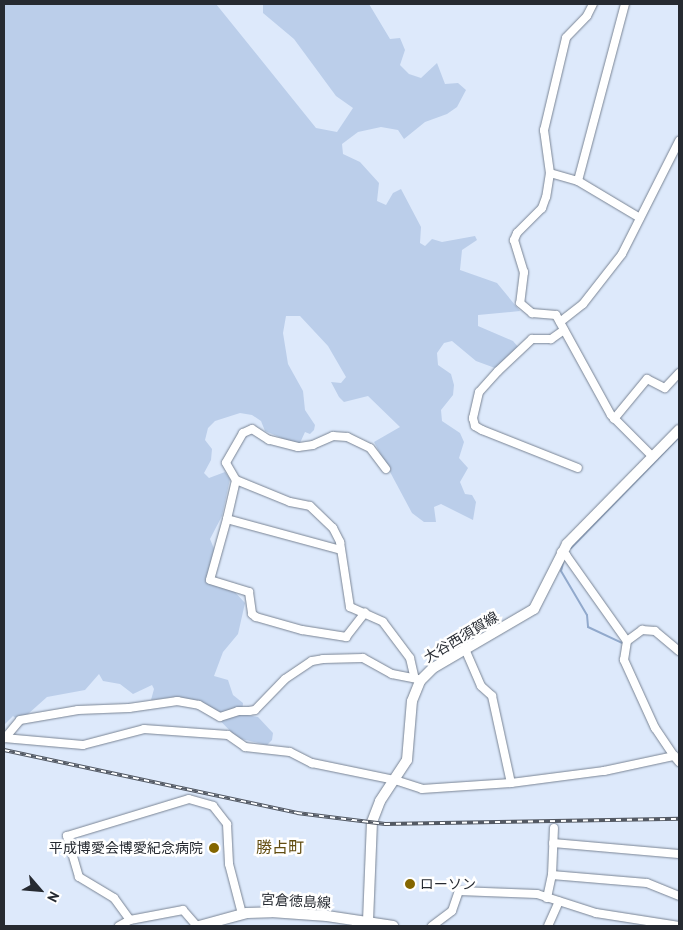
<!DOCTYPE html>
<meta charset="utf-8">
<style>
body{margin:0}
#map{position:relative;width:683px;height:930px;overflow:hidden;background:#dde9fb;font-family:"PT Sans","Noto Sans JP",sans-serif}
div>[style]{position:absolute}
.green>*{inset:0;background:#bbceea}
.stream>*{height:2px;margin:-1px;padding:0 1px;transform-origin:1px;border-radius:1px;background:#91a9cc}
.roads{filter:drop-shadow(0 0 1px #798494) drop-shadow(0 0 1px #798494)}
.minor>*{height:8px;margin:-4px;padding:0 4px;transform-origin:4px;border-radius:4px;background:#fff}
.major>*{height:10px;margin:-5px;padding:0 5px;transform-origin:5px;border-radius:5px;background:#fff}
.rail>*{height:4px;margin-top:-2px;transform-origin:0;background:repeating-linear-gradient(90deg,#fff 0 5.5px,#535963 0 11px);box-sizing:border-box;border-block:1px solid #535963}
.dots>*{width:14px;height:14px;translate:-50% -50%;box-sizing:border-box;border:2px solid #fff;border-radius:50%}
span{translate:-50% -50%;white-space:nowrap;text-align:center;line-height:1.15;-webkit-text-stroke:5px #fff;paint-order:stroke}
.street-label{font-size:14px;color:#262a31}
.poi-label{font-size:14px;color:#262a31}
.right{translate:-100% -50%;text-align:right}
.left{translate:0 -50%;text-align:left}
.quarter-label{font-size:16px;color:#634e12}
.frame{position:absolute;inset:0;border:5px solid #262a31;pointer-events:none}
.north{position:absolute;left:15px;top:865px;width:50px;height:50px;-webkit-text-stroke:4px #fff;paint-order:stroke;rotate:117deg;font-size:14px;font-weight:700;line-height:20px;text-align:center;color:#262a31}
.north::after{content:'';display:block;margin:auto;width:18px;height:22px;background:#262a31;clip-path:polygon(50% 0,100% 100%,50% 72%,0 100%)}
</style>
<div id="map">
<div class="green">
<div style="clip-path:polygon(4px 4px,216px 4px,316px 128px,337px 132px,353px 108px,336px 96px,294px 39px,263px 13px,263px 4px,369px 4px,390px 39px,400px 38px,405px 50px,400px 65px,409px 74px,421px 78px,437px 63px,445px 84px,458px 83px,466px 90px,457px 107px,447px 114px,425px 122px,404px 139px,398px 130px,381px 127px,358px 132px,342px 144px,343px 154px,360px 162px,379px 183px,377px 201px,386px 205px,393px 193px,401px 189px,421px 227px,420px 243px,425px 246px,432px 239px,442px 242px,475px 236px,477px 240px,462px 250px,460px 270px,497px 283px,520px 311px,478px 315px,478px 326px,513px 341px,519px 348px,495px 368px,476px 361px,452px 341px,444px 343px,437px 353px,438px 365px,451px 374px,454px 385px,453px 395px,441px 410px,442px 421px,460px 433px,464px 442px,459px 458px,468px 468px,460px 482px,465px 494px,472px 495px,476px 502px,473px 520px,441px 504px,434px 507px,436px 522px,424px 522px,412px 513px,374px 442px,400px 427px,368px 396px,344px 402px,339px 397px,331px 382px,341px 383px,346px 377px,328px 346px,300px 316px,286px 316px,283px 333px,288px 364px,303px 391px,305px 410px,315px 425px,314px 430px,310px 434px,305px 432px,300px 443px,293px 443px,265px 431px,261px 421px,252px 415px,240px 413px,215px 421px,208px 428px,205px 440px,212px 449px,211px 460px,204px 473px,209px 478px,225px 472px,230px 479px,222px 516px,210px 539px,215px 551px,211px 582px,234px 591px,245px 603px,238px 634px,223px 652px,214px 676px,228px 680px,233px 695px,243px 703px,242px 714px,258px 717px,273px 733px,272px 740px,267px 745px,237px 738px,204px 704px,191px 700px,180px 701px,175px 697px,151px 700px,154px 689px,152px 685px,133px 694px,120px 684px,103px 681px,99px 674px,85px 690px,47px 697px,28px 714px,17px 719px,13px 716px,4px 725px)"></div>
</div>
<div class="stream">
<div style="left:571px;top:548px;width:155px;rotate:-45.8deg"></div>
<div style="left:563px;top:563px;width:8px;rotate:104deg"></div>
<div style="left:561px;top:571px;width:51px;rotate:59.4deg"></div>
<div style="left:587px;top:615px;width:12px;rotate:85deg"></div>
<div style="left:588px;top:627px;width:38px;rotate:25deg"></div>
</div>
<div class="roads">
<div class="minor">
<div style="left:593px;top:4px;width:13px;rotate:117deg"></div>
<div style="left:587px;top:16px;width:30px;rotate:134deg"></div>
<div style="left:566px;top:38px;width:95px;rotate:103.4deg"></div>
<div style="left:544px;top:130px;width:43px;rotate:82.1deg"></div>
<div style="left:550px;top:173px;width:24px;rotate:99deg"></div>
<div style="left:546px;top:197px;width:12px;rotate:110deg"></div>
<div style="left:542px;top:208px;width:35px;rotate:135deg"></div>
<div style="left:517px;top:233px;width:8px;rotate:113deg"></div>
<div style="left:514px;top:240px;width:34px;rotate:73deg"></div>
<div style="left:524px;top:272px;width:31px;rotate:97deg"></div>
<div style="left:520px;top:303px;width:16px;rotate:40deg"></div>
<div style="left:532px;top:313px;width:24px;rotate:5deg"></div>
<div style="left:556px;top:315px;width:114px;rotate:61.2deg"></div>
<div style="left:611px;top:415px;width:59px;rotate:45deg"></div>
<div style="left:625px;top:4px;width:183px;rotate:104.9deg"></div>
<div style="left:578px;top:181px;width:72px;rotate:30.8deg"></div>
<div style="left:550px;top:173px;width:29px;rotate:16deg"></div>
<div style="left:560px;top:322px;width:29px;rotate:-38deg"></div>
<div style="left:583px;top:304px;width:63px;rotate:-52deg"></div>
<div style="left:622px;top:254px;width:127px;rotate:-63.2deg"></div>
<div style="left:564px;top:330px;width:16px;rotate:145deg"></div>
<div style="left:551px;top:339px;width:19px;rotate:180deg"></div>
<div style="left:532px;top:339px;width:47px;rotate:136.7deg"></div>
<div style="left:498px;top:371px;width:28px;rotate:132deg"></div>
<div style="left:479px;top:392px;width:27px;rotate:103deg"></div>
<div style="left:473px;top:418px;width:8px;rotate:76deg"></div>
<div style="left:475px;top:426px;width:8px;rotate:30deg"></div>
<div style="left:482px;top:430px;width:103px;rotate:21.6deg"></div>
<div style="left:614px;top:419px;width:52px;rotate:-50.5deg"></div>
<div style="left:647px;top:379px;width:20px;rotate:27deg"></div>
<div style="left:665px;top:388px;width:21px;rotate:-47deg"></div>
<div style="left:386px;top:469px;width:26px;rotate:-127deg"></div>
<div style="left:370px;top:448px;width:25px;rotate:-154deg"></div>
<div style="left:347px;top:437px;width:14px;rotate:-176deg"></div>
<div style="left:333px;top:436px;width:22px;rotate:156deg"></div>
<div style="left:313px;top:445px;width:15px;rotate:172deg"></div>
<div style="left:298px;top:447px;width:30px;rotate:-166deg"></div>
<div style="left:269px;top:440px;width:20px;rotate:-147deg"></div>
<div style="left:252px;top:429px;width:10px;rotate:156deg"></div>
<div style="left:243px;top:433px;width:34px;rotate:120deg"></div>
<div style="left:226px;top:463px;width:20px;rotate:60deg"></div>
<div style="left:236px;top:480px;width:58px;rotate:22.2deg"></div>
<div style="left:290px;top:502px;width:20px;rotate:11deg"></div>
<div style="left:310px;top:506px;width:32px;rotate:44deg"></div>
<div style="left:333px;top:528px;width:16px;rotate:63deg"></div>
<div style="left:340px;top:542px;width:66px;rotate:81.3deg"></div>
<div style="left:350px;top:607px;width:36px;rotate:24deg"></div>
<div style="left:383px;top:622px;width:45px;rotate:53.1deg"></div>
<div style="left:410px;top:658px;width:18px;rotate:77deg"></div>
<div style="left:227px;top:519px;width:40px;rotate:-77deg"></div>
<div style="left:341px;top:550px;width:118px;rotate:-164.8deg"></div>
<div style="left:227px;top:519px;width:63px;rotate:105.6deg"></div>
<div style="left:210px;top:580px;width:41px;rotate:17.1deg"></div>
<div style="left:249px;top:592px;width:22px;rotate:82deg"></div>
<div style="left:252px;top:614px;width:5px;rotate:37deg"></div>
<div style="left:256px;top:617px;width:48px;rotate:15.8deg"></div>
<div style="left:302px;top:630px;width:45px;rotate:9deg"></div>
<div style="left:346px;top:637px;width:31px;rotate:-52deg"></div>
<div style="left:561px;top:552px;width:6px;rotate:31deg"></div>
<div style="left:566px;top:555px;width:105px;rotate:54.7deg"></div>
<div style="left:465px;top:649px;width:40px;rotate:66.6deg"></div>
<div style="left:481px;top:686px;width:15px;rotate:42deg"></div>
<div style="left:492px;top:696px;width:89px;rotate:77.7deg"></div>
<div style="left:4px;top:738px;width:79px;rotate:5.1deg"></div>
<div style="left:83px;top:745px;width:63px;rotate:-14.7deg"></div>
<div style="left:144px;top:729px;width:84px;rotate:4.1deg"></div>
<div style="left:228px;top:735px;width:21px;rotate:35deg"></div>
<div style="left:245px;top:747px;width:45px;rotate:6.3deg"></div>
<div style="left:290px;top:752px;width:25px;rotate:27deg"></div>
<div style="left:312px;top:763px;width:85px;rotate:11.6deg"></div>
<div style="left:395px;top:780px;width:28px;rotate:18deg"></div>
<div style="left:422px;top:789px;width:89px;rotate:-3.9deg"></div>
<div style="left:511px;top:783px;width:94px;rotate:-7.4deg"></div>
<div style="left:604px;top:771px;width:72px;rotate:-12.1deg"></div>
<div style="left:674px;top:756px;width:8px;rotate:50deg"></div>
<div style="left:5px;top:738px;width:23px;rotate:-50deg"></div>
<div style="left:20px;top:720px;width:59px;rotate:-9.8deg"></div>
<div style="left:78px;top:710px;width:51px;rotate:-2.2deg"></div>
<div style="left:129px;top:708px;width:49px;rotate:-8.3deg"></div>
<div style="left:177px;top:701px;width:22px;rotate:10deg"></div>
<div style="left:199px;top:705px;width:24px;rotate:30deg"></div>
<div style="left:220px;top:717px;width:19px;rotate:-18deg"></div>
<div style="left:238px;top:711px;width:11px"></div>
<div style="left:249px;top:711px;width:6px;rotate:-9deg"></div>
<div style="left:255px;top:710px;width:43px;rotate:-45.9deg"></div>
<div style="left:285px;top:679px;width:32px;rotate:-34deg"></div>
<div style="left:312px;top:661px;width:11px;rotate:-10deg"></div>
<div style="left:323px;top:659px;width:40px;rotate:-1.4deg"></div>
<div style="left:363px;top:658px;width:33px;rotate:29deg"></div>
<div style="left:392px;top:674px;width:26px;rotate:11deg"></div>
<div style="left:674px;top:756px;width:34px;rotate:-124deg"></div>
<div style="left:655px;top:728px;width:75px;rotate:-114.5deg"></div>
<div style="left:624px;top:660px;width:19px;rotate:-81deg"></div>
<div style="left:627px;top:641px;width:19px;rotate:-36deg"></div>
<div style="left:642px;top:630px;width:13px;rotate:4deg"></div>
<div style="left:655px;top:631px;width:31px;rotate:40deg"></div>
<div style="left:553px;top:843px;width:126px;rotate:5deg"></div>
<div style="left:552px;top:875px;width:95px;rotate:4.8deg"></div>
<div style="left:647px;top:883px;width:35px;rotate:22deg"></div>
<div style="left:547px;top:898px;width:24px;rotate:-78deg"></div>
<div style="left:552px;top:875px;width:47px;rotate:-87.6deg"></div>
<div style="left:130px;top:920px;width:27px;rotate:-126deg"></div>
<div style="left:114px;top:898px;width:41px;rotate:-149deg"></div>
<div style="left:79px;top:877px;width:43px;rotate:-106.3deg"></div>
<div style="left:67px;top:836px;width:127px;rotate:-16.9deg"></div>
<div style="left:189px;top:799px;width:25px;rotate:16deg"></div>
<div style="left:213px;top:806px;width:23px;rotate:52deg"></div>
<div style="left:227px;top:824px;width:40px;rotate:87.1deg"></div>
<div style="left:229px;top:864px;width:52px;rotate:75.4deg"></div>
<div style="left:119px;top:926px;width:13px;rotate:-29deg"></div>
<div style="left:130px;top:920px;width:54px;rotate:-10.7deg"></div>
<div style="left:183px;top:910px;width:21px;rotate:49deg"></div>
<div style="left:432px;top:926px;width:25px;rotate:-37deg"></div>
<div style="left:452px;top:911px;width:21px;rotate:-71deg"></div>
<div style="left:459px;top:891px;width:78px;rotate:2.2deg"></div>
<div style="left:537px;top:894px;width:62px;rotate:17.9deg"></div>
<div style="left:596px;top:913px;width:84px;rotate:8.9deg"></div>
<div style="left:548px;top:926px;width:27px;rotate:-66deg"></div>
</div>
<div class="major">
<div style="left:368px;top:921px;width:99px;rotate:-87.7deg"></div>
<div style="left:372px;top:822px;width:22px;rotate:-69deg"></div>
<div style="left:380px;top:801px;width:49px;rotate:-56.6deg"></div>
<div style="left:407px;top:760px;width:59px;rotate:-85.2deg"></div>
<div style="left:412px;top:701px;width:22px;rotate:-68deg"></div>
<div style="left:420px;top:681px;width:18px;rotate:-45deg"></div>
<div style="left:433px;top:668px;width:117px;rotate:-30.3deg"></div>
<div style="left:534px;top:609px;width:73px;rotate:-63.1deg"></div>
<div style="left:567px;top:544px;width:160px;rotate:-45.5deg"></div>
<div style="left:199px;top:926px;width:50px;rotate:-15.2deg"></div>
<div style="left:247px;top:913px;width:24px;rotate:-2deg"></div>
<div style="left:271px;top:912px;width:56px;rotate:4.1deg"></div>
<div style="left:327px;top:916px;width:67px;rotate:8.6deg"></div>
</div>
</div>
<div class="rail">
<div style="left:4px;top:750px;width:300px;rotate:12.1deg"></div>
<div style="left:297px;top:813px;width:89px;rotate:7.1deg"></div>
<div style="left:385px;top:824px;width:294px;rotate:-1deg"></div>
</div>
<div class="dots">
<div style="left:214px;top:848px;background:#846600"></div>
<div style="left:410px;top:884px;background:#846600"></div>
</div>
<div class="street-label">
<span style="left:461px;top:637px;rotate:-31deg">大谷西須賀線</span>
<span style="left:296px;top:901px;rotate:3deg">宮倉徳島線</span>
</div>
<div class="poi-label">
<span class="right" style="left:203px;top:848px">平成博愛会博愛紀念病院</span>
<span class="left" style="left:420px;top:884px">ローソン</span>
</div>
<div class="quarter-label">
<span style="left:280px;top:847px">勝占町</span>
</div>
<div class="frame"></div>
<div class="north">N</div>
</div>
